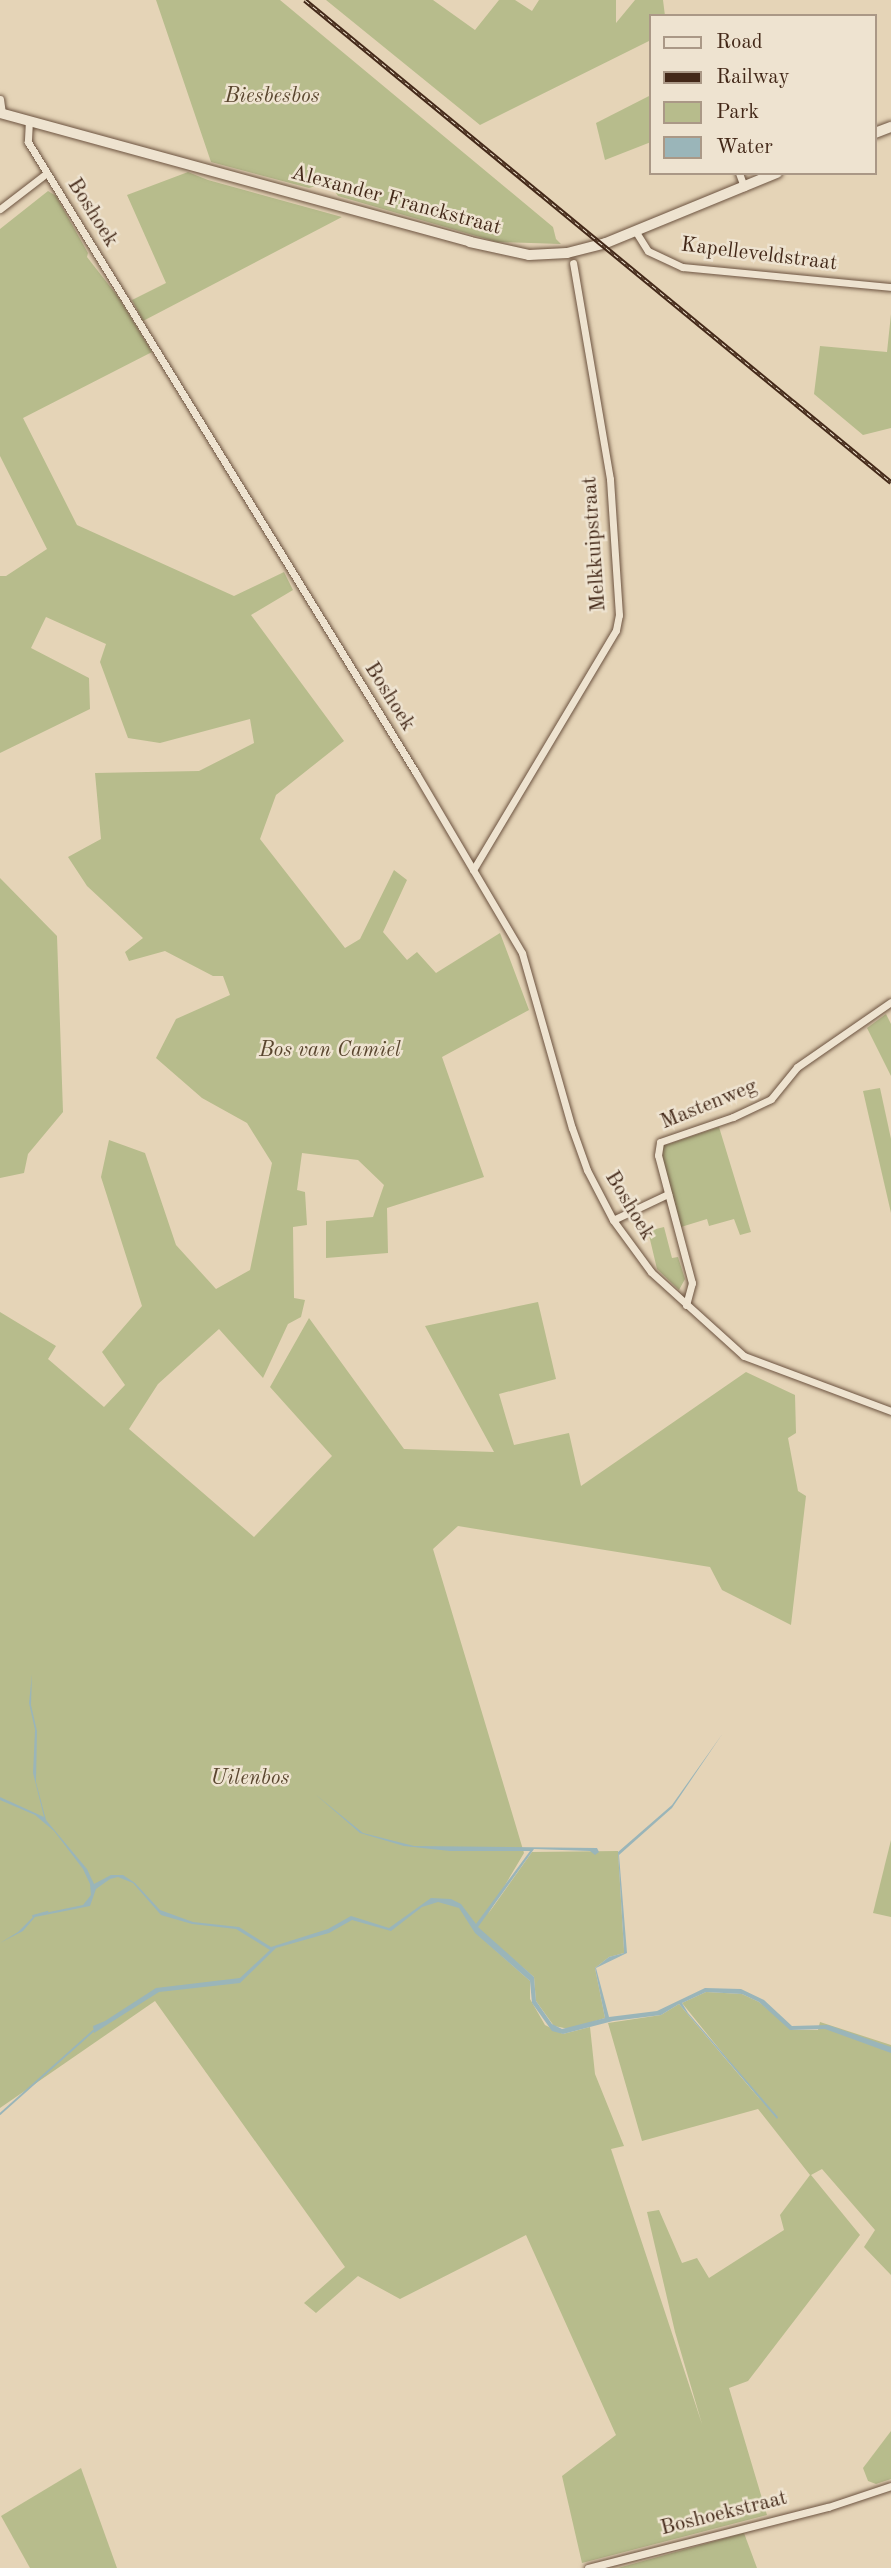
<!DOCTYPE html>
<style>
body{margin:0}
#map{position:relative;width:891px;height:2568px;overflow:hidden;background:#e5d4b7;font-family:"Old Standard TT",serif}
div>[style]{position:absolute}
.green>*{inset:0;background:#b7bc8c}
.water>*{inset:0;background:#9ab5b9}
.stream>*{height:2px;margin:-1px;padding:0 1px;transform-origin:1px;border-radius:1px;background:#9ab5b9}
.roads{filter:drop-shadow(0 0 2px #6c5340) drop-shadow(0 0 2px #6c5340)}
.street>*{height:7px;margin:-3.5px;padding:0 3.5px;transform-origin:3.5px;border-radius:3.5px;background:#eee3d0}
.secondary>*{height:10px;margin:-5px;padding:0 5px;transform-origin:5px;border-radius:5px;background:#eee3d0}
.rail>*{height:4.5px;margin-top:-2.25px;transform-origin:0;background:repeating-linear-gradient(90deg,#eee3d0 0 5px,#432818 0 10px);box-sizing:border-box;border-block:2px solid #432818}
span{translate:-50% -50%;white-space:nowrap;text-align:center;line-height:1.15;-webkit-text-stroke:5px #eee3d0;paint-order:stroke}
.park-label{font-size:21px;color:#5a462f;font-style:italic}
.street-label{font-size:21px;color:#432818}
.legend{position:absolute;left:649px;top:14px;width:228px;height:161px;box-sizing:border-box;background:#eee3d0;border:2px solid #aa9886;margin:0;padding:9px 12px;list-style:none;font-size:21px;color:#432818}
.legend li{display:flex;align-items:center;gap:14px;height:35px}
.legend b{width:35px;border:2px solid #aa9886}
</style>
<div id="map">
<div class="green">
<div style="clip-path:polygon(156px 0,280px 0,553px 227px,556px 239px,561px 244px,497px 242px,338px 196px,329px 182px,309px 188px,211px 162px)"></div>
<div style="clip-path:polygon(326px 0,433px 0,475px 30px,499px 0,515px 0,532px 11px,539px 0,616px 0,616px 23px,635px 0,663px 0,665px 16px,651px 16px,651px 40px,480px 125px)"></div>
<div style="clip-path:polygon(651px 95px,651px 142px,605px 160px,596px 123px)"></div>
<div style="clip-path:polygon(188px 172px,208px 180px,342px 217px,143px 321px,132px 300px,166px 283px,127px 195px)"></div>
<div style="clip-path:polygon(48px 191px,56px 196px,88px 253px,87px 257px,119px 298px,152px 352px,23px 418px,77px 525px,234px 596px,284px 572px,293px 590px,251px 615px,344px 741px,276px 795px,260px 839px,345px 948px,360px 939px,394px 870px,407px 880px,383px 932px,407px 960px,417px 952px,436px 973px,500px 933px,529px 1010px,442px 1057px,484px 1177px,387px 1208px,388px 1253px,326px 1258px,326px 1221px,373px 1217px,384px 1185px,358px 1160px,302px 1153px,297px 1190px,305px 1192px,307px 1225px,293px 1227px,294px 1298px,305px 1300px,301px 1317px,288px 1324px,263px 1378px,219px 1329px,158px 1384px,129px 1429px,254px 1537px,332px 1456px,270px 1387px,309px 1318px,404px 1449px,494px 1452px,425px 1326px,538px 1302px,556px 1379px,499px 1394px,514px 1445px,569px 1433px,581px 1486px,746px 1372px,795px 1395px,796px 1433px,788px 1438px,798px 1491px,806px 1496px,791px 1625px,722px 1590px,710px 1567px,458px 1526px,433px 1549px,524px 1853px,488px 1914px,532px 1852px,618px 1851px,624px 1950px,624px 1953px,609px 1957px,595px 1968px,605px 2018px,569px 2029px,554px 2026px,536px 2001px,534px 1977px,479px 1930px,476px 1933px,530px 1981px,530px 1999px,545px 2025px,563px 2034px,590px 2027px,595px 2074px,624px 2146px,611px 2149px,702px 2424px,675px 2332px,647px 2212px,659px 2210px,682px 2263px,697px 2258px,709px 2278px,784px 2230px,780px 2215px,810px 2175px,758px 2109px,642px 2141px,608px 2023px,661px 2015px,679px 2004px,763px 2103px,682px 2003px,706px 1992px,742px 1994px,759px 2002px,793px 2030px,818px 2030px,820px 2022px,891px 2045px,891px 2275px,864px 2247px,875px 2230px,822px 2169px,811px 2175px,860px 2235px,748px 2381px,729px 2388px,767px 2515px,582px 2563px,562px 2476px,616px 2435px,526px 2235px,400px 2299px,358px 2276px,316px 2313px,304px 2303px,345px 2267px,155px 2001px,0 2108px,0 1312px,56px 1346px,48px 1359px,104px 1407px,125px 1385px,102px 1352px,142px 1306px,101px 1177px,109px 1140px,145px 1153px,176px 1245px,216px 1289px,250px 1270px,272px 1163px,247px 1123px,202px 1098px,156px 1058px,176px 1019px,230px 995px,223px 976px,213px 976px,165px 951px,129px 961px,125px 952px,143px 938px,87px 886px,68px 857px,101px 839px,95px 773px,199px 771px,254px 743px,250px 719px,160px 743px,128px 738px,100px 662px,106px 644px,46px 617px,31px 648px,89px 678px,90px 709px,0 753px,0 576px,6px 576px,47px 549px,0 456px,0 229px)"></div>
<div style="clip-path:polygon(891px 314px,891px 428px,863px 435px,814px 394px,820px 346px,887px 352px)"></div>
<div style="clip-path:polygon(0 878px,57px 936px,63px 1112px,28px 1154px,24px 1173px,0 1178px)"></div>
<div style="clip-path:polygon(886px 1014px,891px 1024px,891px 1076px,867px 1028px)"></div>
<div style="clip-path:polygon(880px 1088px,891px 1139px,891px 1213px,863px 1091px)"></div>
<div style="clip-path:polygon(719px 1127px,751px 1232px,740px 1235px,734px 1219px,709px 1226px,707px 1219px,681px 1227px,663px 1160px,663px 1146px)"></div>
<div style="clip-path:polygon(664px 1227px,672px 1258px,678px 1257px,685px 1279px,679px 1290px,657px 1269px,648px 1231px)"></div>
<div style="clip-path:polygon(891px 1840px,891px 1917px,873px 1913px)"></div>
<div style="clip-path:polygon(891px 2431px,891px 2479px,876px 2484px,868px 2481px,863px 2468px)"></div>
<div style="clip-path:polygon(81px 2468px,117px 2568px,30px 2568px,1px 2516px)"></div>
<div style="clip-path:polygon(744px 2533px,757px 2568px,618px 2568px)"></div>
</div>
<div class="water">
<div style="clip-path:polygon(32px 1674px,31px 1705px,37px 1731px,36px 1782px,46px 1820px,87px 1869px,94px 1884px,111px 1875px,123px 1875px,135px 1883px,160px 1910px,193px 1922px,239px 1927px,271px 1947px,328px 1929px,351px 1916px,389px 1928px,431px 1898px,451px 1899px,461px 1904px,476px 1924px,530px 1851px,450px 1851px,404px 1846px,360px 1833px,315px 1794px,363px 1833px,414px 1846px,597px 1848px,599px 1852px,595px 1855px,590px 1851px,534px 1849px,478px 1927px,534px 1977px,536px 2001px,552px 2024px,562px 2029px,605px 2018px,595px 1968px,609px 1957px,624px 1953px,624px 1950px,618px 1852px,672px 1805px,723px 1733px,672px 1808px,619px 1855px,627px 1953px,596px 1968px,609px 2017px,657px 2011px,705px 1988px,741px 1989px,764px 2000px,792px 2026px,828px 2025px,891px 2047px,891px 2053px,825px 2029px,790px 2030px,759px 2002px,742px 1994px,706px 1992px,682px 2003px,688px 2013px,778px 2117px,777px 2119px,679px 2004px,661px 2015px,613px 2021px,563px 2034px,552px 2031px,532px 2003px,530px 1981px,475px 1933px,459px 1908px,438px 1902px,422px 1907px,391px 1931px,352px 1920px,329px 1933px,276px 1948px,240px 1983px,159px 1992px,94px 2033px,93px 2026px,105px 2021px,156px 1988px,240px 1978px,270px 1950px,236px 1929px,192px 1924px,161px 1915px,133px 1883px,118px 1877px,110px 1879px,96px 1889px,90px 1906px,35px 1917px,23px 1931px,0 1943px,18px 1932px,35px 1915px,83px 1905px,91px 1895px,90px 1884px,83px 1869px,54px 1831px,35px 1815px,0 1800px,0 1797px,44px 1817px,33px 1773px,35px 1730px,29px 1703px)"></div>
</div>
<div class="stream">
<div style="left:33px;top:1916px;width:15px;rotate:-16deg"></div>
<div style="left:0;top:2114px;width:125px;rotate:-41.7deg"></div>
</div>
<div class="roads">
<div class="street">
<div style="left:0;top:99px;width:14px;rotate:82deg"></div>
<div style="left:29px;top:120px;width:22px;rotate:93deg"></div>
<div style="left:28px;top:142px;width:741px;rotate:58.41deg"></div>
<div style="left:416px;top:773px;width:209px;rotate:59.5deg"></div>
<div style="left:522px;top:953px;width:182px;rotate:74.1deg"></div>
<div style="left:572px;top:1128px;width:45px;rotate:70.3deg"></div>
<div style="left:587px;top:1170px;width:56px;rotate:62.5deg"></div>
<div style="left:613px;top:1220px;width:64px;rotate:53.8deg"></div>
<div style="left:651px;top:1272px;width:125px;rotate:42.1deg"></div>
<div style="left:744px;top:1356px;width:157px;rotate:20.5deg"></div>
<div style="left:739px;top:173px;width:15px;rotate:70deg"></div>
<div style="left:0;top:209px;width:59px;rotate:-37.5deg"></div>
<div style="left:636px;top:232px;width:22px;rotate:58deg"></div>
<div style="left:648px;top:251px;width:38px;rotate:25deg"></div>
<div style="left:683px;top:267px;width:209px;rotate:5.5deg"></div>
<div style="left:473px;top:870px;width:279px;rotate:-59.2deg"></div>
<div style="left:616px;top:630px;width:15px;rotate:-79deg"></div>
<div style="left:619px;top:615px;width:136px;rotate:-93.8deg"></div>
<div style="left:610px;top:479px;width:219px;rotate:-99.7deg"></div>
<div style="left:613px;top:1220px;width:61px;rotate:-25.3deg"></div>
<div style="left:686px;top:1305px;width:23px;rotate:-75deg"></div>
<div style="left:692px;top:1283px;width:132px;rotate:-104.9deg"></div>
<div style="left:658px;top:1155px;width:13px;rotate:-81deg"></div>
<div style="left:660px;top:1142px;width:77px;rotate:-18.9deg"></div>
<div style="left:733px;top:1117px;width:42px;rotate:-25.3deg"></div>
<div style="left:771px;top:1099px;width:41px;rotate:-50.9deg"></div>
<div style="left:797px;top:1067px;width:114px;rotate:-34.7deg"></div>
<div style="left:588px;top:2568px;width:248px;rotate:-14.3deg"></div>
<div style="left:828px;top:2507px;width:66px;rotate:-18.4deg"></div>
</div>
<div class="secondary">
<div style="left:0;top:113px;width:487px;rotate:15.3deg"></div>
<div style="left:470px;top:242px;width:60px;rotate:12.4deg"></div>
<div style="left:529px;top:255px;width:38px;rotate:-3deg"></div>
<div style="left:567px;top:253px;width:40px;rotate:-14.4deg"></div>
<div style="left:606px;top:243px;width:185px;rotate:-22.3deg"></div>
<div style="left:875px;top:133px;width:17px;rotate:-21deg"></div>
</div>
</div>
<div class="rail">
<div style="left:305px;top:0;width:759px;rotate:39.44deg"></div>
</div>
<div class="park-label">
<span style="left:272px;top:97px">Biesbesbos</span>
<span style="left:330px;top:1051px">Bos van Camiel</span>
<span style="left:250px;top:1779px">Uilenbos</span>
</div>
<div class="street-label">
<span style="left:396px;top:201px;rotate:15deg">Alexander Franckstraat</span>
<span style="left:92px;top:213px;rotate:58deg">Boshoek</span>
<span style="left:759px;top:255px;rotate:7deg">Kapelleveldstraat</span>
<span style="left:595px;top:544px;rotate:-94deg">Melkkuipstraat</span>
<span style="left:389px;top:697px;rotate:58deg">Boshoek</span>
<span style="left:709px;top:1105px;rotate:-22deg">Mastenweg</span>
<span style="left:629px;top:1206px;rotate:59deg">Boshoek</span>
<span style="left:724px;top:2514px;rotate:-14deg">Boshoekstraat</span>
</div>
<ul class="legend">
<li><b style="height:9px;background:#eee3d0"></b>Road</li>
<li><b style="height:9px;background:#432818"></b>Railway</li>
<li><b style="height:19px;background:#b7bc8c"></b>Park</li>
<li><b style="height:19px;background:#9ab5b9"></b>Water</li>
</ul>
</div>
